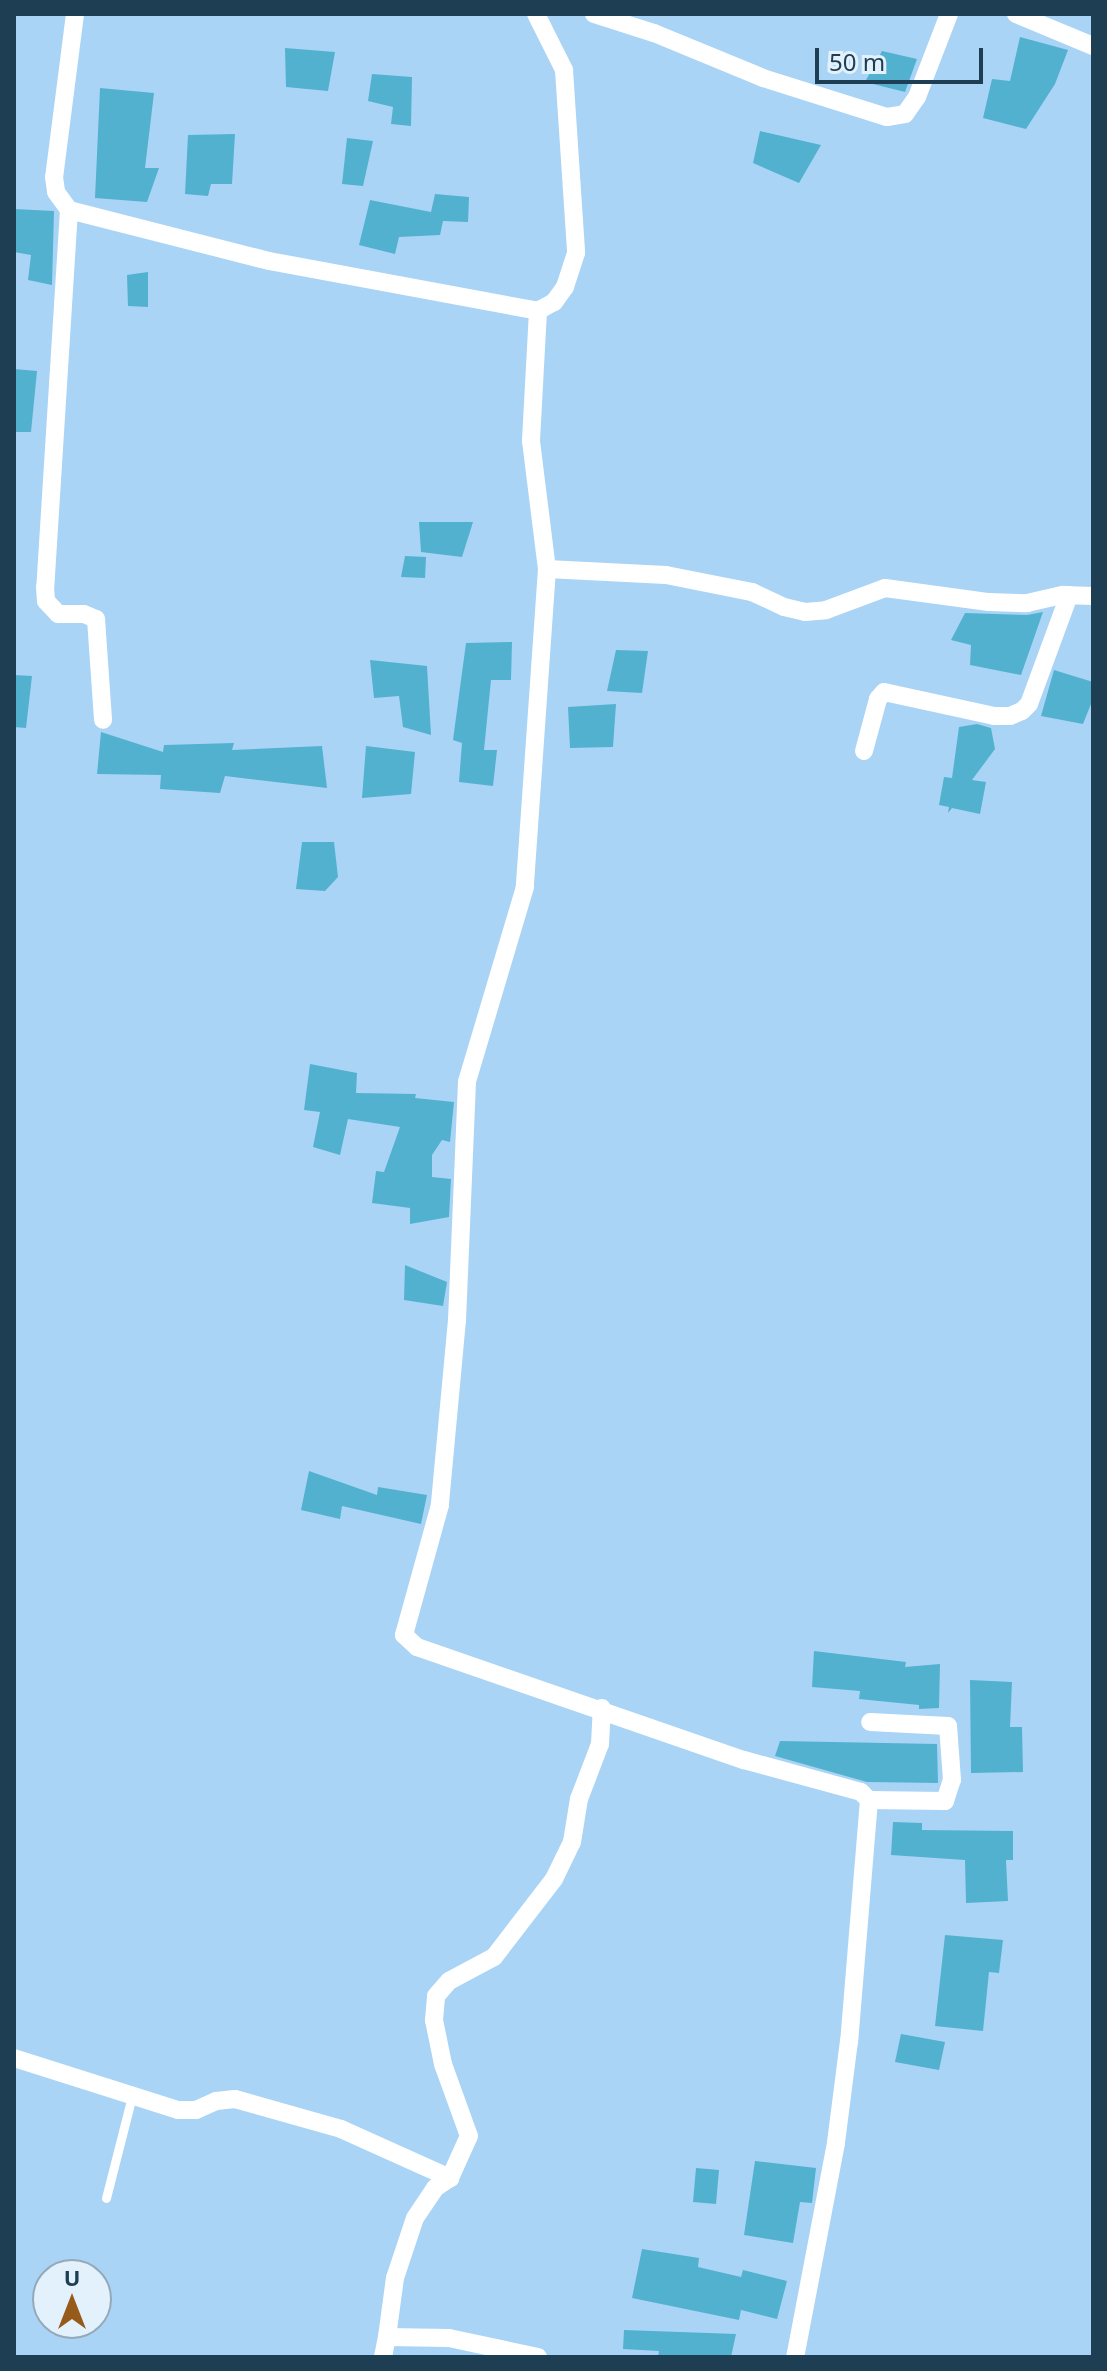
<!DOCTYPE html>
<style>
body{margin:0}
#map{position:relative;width:1107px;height:2371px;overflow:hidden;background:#a9d4f6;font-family:"Noto Sans",sans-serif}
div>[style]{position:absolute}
.building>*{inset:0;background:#52b1cf}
.lane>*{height:9px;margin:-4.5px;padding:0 4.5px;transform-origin:4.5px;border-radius:4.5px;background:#fff}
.street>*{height:18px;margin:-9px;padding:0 9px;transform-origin:9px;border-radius:9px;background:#fff}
span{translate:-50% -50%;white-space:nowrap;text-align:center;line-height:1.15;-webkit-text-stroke:6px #e2f1fc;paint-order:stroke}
.frame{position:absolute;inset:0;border:16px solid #1e3e54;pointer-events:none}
.north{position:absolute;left:32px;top:2259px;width:80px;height:80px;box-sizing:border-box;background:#e2f1fc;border:2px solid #94a9b9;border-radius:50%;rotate:0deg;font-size:22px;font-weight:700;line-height:32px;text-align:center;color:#1e3e54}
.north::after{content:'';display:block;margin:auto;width:28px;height:36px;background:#965b1b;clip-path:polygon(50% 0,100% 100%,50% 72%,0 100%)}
.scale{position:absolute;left:815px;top:48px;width:168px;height:36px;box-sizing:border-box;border:4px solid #1e3e54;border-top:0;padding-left:10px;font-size:24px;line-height:28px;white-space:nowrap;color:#1e3e54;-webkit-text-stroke:6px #e2f1fc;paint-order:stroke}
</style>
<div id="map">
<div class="building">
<div style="clip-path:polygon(1020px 37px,1068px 50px,1055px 84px,1026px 129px,983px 118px,992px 79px,1010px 81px)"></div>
<div style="clip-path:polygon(285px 48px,335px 52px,328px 91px,286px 87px)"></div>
<div style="clip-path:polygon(882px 51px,917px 59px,905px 92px,865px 82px)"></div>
<div style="clip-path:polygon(372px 74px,412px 77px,411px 126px,391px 124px,393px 107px,368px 101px)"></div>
<div style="clip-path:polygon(100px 88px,154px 93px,145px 168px,159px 168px,147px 202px,95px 198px)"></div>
<div style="clip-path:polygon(760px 131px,821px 145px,799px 183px,753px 163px)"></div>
<div style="clip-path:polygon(235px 134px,232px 184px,211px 184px,208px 196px,185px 194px,188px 135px)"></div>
<div style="clip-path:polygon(347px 138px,373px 141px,363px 186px,342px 184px)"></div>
<div style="clip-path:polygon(435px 194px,469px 197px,468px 222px,443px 221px,440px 235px,399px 237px,395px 254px,359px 245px,370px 200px,431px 212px)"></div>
<div style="clip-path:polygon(14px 209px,54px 211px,52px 285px,28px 280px,31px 255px,14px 252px)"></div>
<div style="clip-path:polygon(148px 272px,148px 307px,128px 306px,127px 275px)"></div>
<div style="clip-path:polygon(14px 369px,37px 371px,31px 432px,14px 432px)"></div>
<div style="clip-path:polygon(419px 522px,473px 522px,462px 557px,421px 552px)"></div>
<div style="clip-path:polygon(405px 556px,426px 557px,425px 578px,401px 577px)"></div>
<div style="clip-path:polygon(1043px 612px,1021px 675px,970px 665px,971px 645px,951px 640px,965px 613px,1027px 615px)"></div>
<div style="clip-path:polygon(512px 642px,511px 680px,491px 680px,484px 750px,497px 750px,493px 786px,459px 782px,462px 743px,453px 740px,466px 643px)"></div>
<div style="clip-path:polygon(616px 650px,648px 651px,642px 693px,607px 691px)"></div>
<div style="clip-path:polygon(370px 660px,427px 666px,431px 735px,403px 727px,399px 696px,374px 698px)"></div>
<div style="clip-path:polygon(1054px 670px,1093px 682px,1093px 699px,1083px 724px,1041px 716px)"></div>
<div style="clip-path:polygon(14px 675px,32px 676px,26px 728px,14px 727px)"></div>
<div style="clip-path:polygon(616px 704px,613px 747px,570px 748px,568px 707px)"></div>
<div style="clip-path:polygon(977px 724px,991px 728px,995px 749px,972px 780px,986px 782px,980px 814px,952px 808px,948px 813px,949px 807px,939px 805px,944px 777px,952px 778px,959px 727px)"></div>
<div style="clip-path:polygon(101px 732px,163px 752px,164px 745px,234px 743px,232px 750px,322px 746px,327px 788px,225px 776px,220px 793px,160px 789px,161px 775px,97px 774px)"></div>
<div style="clip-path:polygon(366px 746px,415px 752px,411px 794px,362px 798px)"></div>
<div style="clip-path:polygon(302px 842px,334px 842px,338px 877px,325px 891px,296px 889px)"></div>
<div style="clip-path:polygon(310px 1064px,357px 1073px,356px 1093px,416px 1094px,415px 1098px,454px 1102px,450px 1142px,442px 1140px,432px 1155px,432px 1177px,451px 1179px,449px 1217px,410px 1224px,410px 1208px,372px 1203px,376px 1171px,384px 1172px,400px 1127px,348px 1119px,340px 1155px,313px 1147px,320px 1112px,304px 1110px)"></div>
<div style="clip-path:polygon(405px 1265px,447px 1282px,443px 1306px,404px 1300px)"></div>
<div style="clip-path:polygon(309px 1471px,377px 1495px,378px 1487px,427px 1495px,421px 1524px,342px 1506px,340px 1519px,301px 1510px)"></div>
<div style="clip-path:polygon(814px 1651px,906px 1662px,905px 1667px,940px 1664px,939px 1708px,919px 1709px,919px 1705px,859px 1699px,860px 1691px,812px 1687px)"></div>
<div style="clip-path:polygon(970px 1680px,1012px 1682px,1010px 1727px,1022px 1727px,1023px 1772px,971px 1773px)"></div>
<div style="clip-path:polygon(780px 1741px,937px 1744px,938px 1783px,867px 1782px,775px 1756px)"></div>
<div style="clip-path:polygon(893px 1822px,922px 1823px,922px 1830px,1013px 1831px,1013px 1860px,1006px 1860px,1008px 1901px,966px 1903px,965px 1860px,891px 1855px)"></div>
<div style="clip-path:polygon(945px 1935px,1003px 1940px,999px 1973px,989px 1972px,983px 2031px,935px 2026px)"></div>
<div style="clip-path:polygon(901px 2034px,945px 2042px,939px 2070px,895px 2062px)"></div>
<div style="clip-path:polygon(755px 2161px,816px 2168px,812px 2203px,800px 2202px,793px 2243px,744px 2235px)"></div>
<div style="clip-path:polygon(696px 2168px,719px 2170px,716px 2204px,693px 2202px)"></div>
<div style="clip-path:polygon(642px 2249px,699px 2258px,698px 2267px,741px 2277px,743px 2270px,787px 2281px,777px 2319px,741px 2310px,739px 2320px,632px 2298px)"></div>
<div style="clip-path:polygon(624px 2330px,736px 2334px,731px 2357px,658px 2357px,659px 2351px,623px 2349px)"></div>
</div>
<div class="lane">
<div style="left:106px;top:2198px;width:105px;rotate:-75.7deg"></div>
</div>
<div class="street">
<div style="left:75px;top:14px;width:164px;rotate:97.3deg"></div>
<div style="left:54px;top:177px;width:15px;rotate:82deg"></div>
<div style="left:56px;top:192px;width:22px;rotate:54deg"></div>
<div style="left:69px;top:210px;width:206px;rotate:14.3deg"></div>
<div style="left:269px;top:261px;width:274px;rotate:10.5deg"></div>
<div style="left:538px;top:311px;width:130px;rotate:93.1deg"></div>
<div style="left:531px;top:441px;width:129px;rotate:82.9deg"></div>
<div style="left:547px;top:569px;width:319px;rotate:94deg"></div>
<div style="left:525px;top:887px;width:203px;rotate:106.6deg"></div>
<div style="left:467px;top:1082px;width:238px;rotate:92.4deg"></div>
<div style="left:457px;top:1320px;width:186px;rotate:95.3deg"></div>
<div style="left:440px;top:1505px;width:135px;rotate:105.5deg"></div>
<div style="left:404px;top:1635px;width:18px;rotate:43deg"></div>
<div style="left:417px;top:1647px;width:346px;rotate:19.1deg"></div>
<div style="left:744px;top:1760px;width:121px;rotate:15.3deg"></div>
<div style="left:861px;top:1792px;width:11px;rotate:45deg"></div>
<div style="left:869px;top:1800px;width:242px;rotate:94.7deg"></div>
<div style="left:849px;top:2041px;width:103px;rotate:97.3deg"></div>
<div style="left:836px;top:2143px;width:218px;rotate:100.8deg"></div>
<div style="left:536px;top:14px;width:63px;rotate:63.4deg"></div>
<div style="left:564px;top:70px;width:183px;rotate:86.2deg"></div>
<div style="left:576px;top:253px;width:36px;rotate:108deg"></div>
<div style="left:565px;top:287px;width:19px;rotate:126deg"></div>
<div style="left:554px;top:302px;width:18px;rotate:151deg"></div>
<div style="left:594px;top:14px;width:63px;rotate:17.6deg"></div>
<div style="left:654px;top:33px;width:118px;rotate:22.4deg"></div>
<div style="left:763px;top:78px;width:130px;rotate:17.5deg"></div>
<div style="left:887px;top:117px;width:18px;rotate:-9deg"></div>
<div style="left:905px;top:114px;width:21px;rotate:-55deg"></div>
<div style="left:917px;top:97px;width:89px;rotate:-68.9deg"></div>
<div style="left:1016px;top:14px;width:83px;rotate:22.6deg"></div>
<div style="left:69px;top:210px;width:378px;rotate:93.6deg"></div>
<div style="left:45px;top:587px;width:14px;rotate:86deg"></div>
<div style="left:46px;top:601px;width:18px;rotate:47deg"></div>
<div style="left:58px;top:614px;width:26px"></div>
<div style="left:84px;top:614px;width:13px;rotate:23deg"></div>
<div style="left:96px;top:619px;width:101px;rotate:86deg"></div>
<div style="left:547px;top:569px;width:119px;rotate:2.9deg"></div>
<div style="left:666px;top:575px;width:88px;rotate:11.2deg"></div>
<div style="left:752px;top:592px;width:35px;rotate:25deg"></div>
<div style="left:784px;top:607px;width:22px;rotate:13deg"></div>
<div style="left:805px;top:612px;width:21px;rotate:-5deg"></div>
<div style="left:826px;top:610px;width:63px;rotate:-20.4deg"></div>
<div style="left:885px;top:588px;width:105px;rotate:7.7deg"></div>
<div style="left:989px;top:602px;width:38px;rotate:2deg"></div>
<div style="left:1027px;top:603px;width:37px;rotate:-13deg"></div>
<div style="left:1063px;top:595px;width:30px;rotate:2deg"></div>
<div style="left:864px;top:751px;width:54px;rotate:-74.9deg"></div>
<div style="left:878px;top:699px;width:9px;rotate:-49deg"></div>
<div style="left:884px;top:692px;width:113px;rotate:12.3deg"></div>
<div style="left:994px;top:716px;width:16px"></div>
<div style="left:1010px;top:716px;width:13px;rotate:-23deg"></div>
<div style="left:1022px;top:711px;width:10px;rotate:-45deg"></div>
<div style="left:1029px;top:704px;width:116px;rotate:-69.8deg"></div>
<div style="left:869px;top:1800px;width:76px;rotate:0.8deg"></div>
<div style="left:945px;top:1801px;width:22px;rotate:-72deg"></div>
<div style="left:952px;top:1780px;width:54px;rotate:-94.2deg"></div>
<div style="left:948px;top:1726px;width:78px;rotate:-177.1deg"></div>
<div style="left:14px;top:2058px;width:172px;rotate:17.6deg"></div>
<div style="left:178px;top:2110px;width:18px"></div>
<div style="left:196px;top:2110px;width:22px;rotate:-24deg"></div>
<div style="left:216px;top:2101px;width:19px;rotate:-6deg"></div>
<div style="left:235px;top:2099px;width:110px;rotate:15.8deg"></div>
<div style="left:341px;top:2129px;width:120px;rotate:24.2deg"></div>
<div style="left:387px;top:2337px;width:60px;rotate:-82.3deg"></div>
<div style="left:395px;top:2278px;width:63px;rotate:-71.6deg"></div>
<div style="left:415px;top:2218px;width:36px;rotate:-56deg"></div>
<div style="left:435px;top:2188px;width:18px;rotate:-34deg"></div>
<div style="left:450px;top:2178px;width:46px;rotate:-65.7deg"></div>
<div style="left:469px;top:2136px;width:77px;rotate:-109.9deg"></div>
<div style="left:443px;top:2064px;width:45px;rotate:-101.6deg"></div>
<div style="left:434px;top:2020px;width:24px;rotate:-85deg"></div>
<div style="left:436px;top:1996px;width:20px;rotate:-49deg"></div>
<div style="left:449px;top:1981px;width:51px;rotate:-28.1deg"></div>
<div style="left:494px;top:1957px;width:98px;rotate:-52.4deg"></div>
<div style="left:554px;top:1879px;width:41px;rotate:-64.1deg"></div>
<div style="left:572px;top:1842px;width:44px;rotate:-80.8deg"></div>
<div style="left:579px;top:1799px;width:59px;rotate:-69.1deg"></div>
<div style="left:600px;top:1744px;width:36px;rotate:-87deg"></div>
<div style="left:383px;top:2357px;width:20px;rotate:-79deg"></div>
<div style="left:387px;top:2337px;width:62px;rotate:0.9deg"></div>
<div style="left:449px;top:2338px;width:91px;rotate:12.1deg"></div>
</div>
<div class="frame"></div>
<div class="north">U</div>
<div class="scale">50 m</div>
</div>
